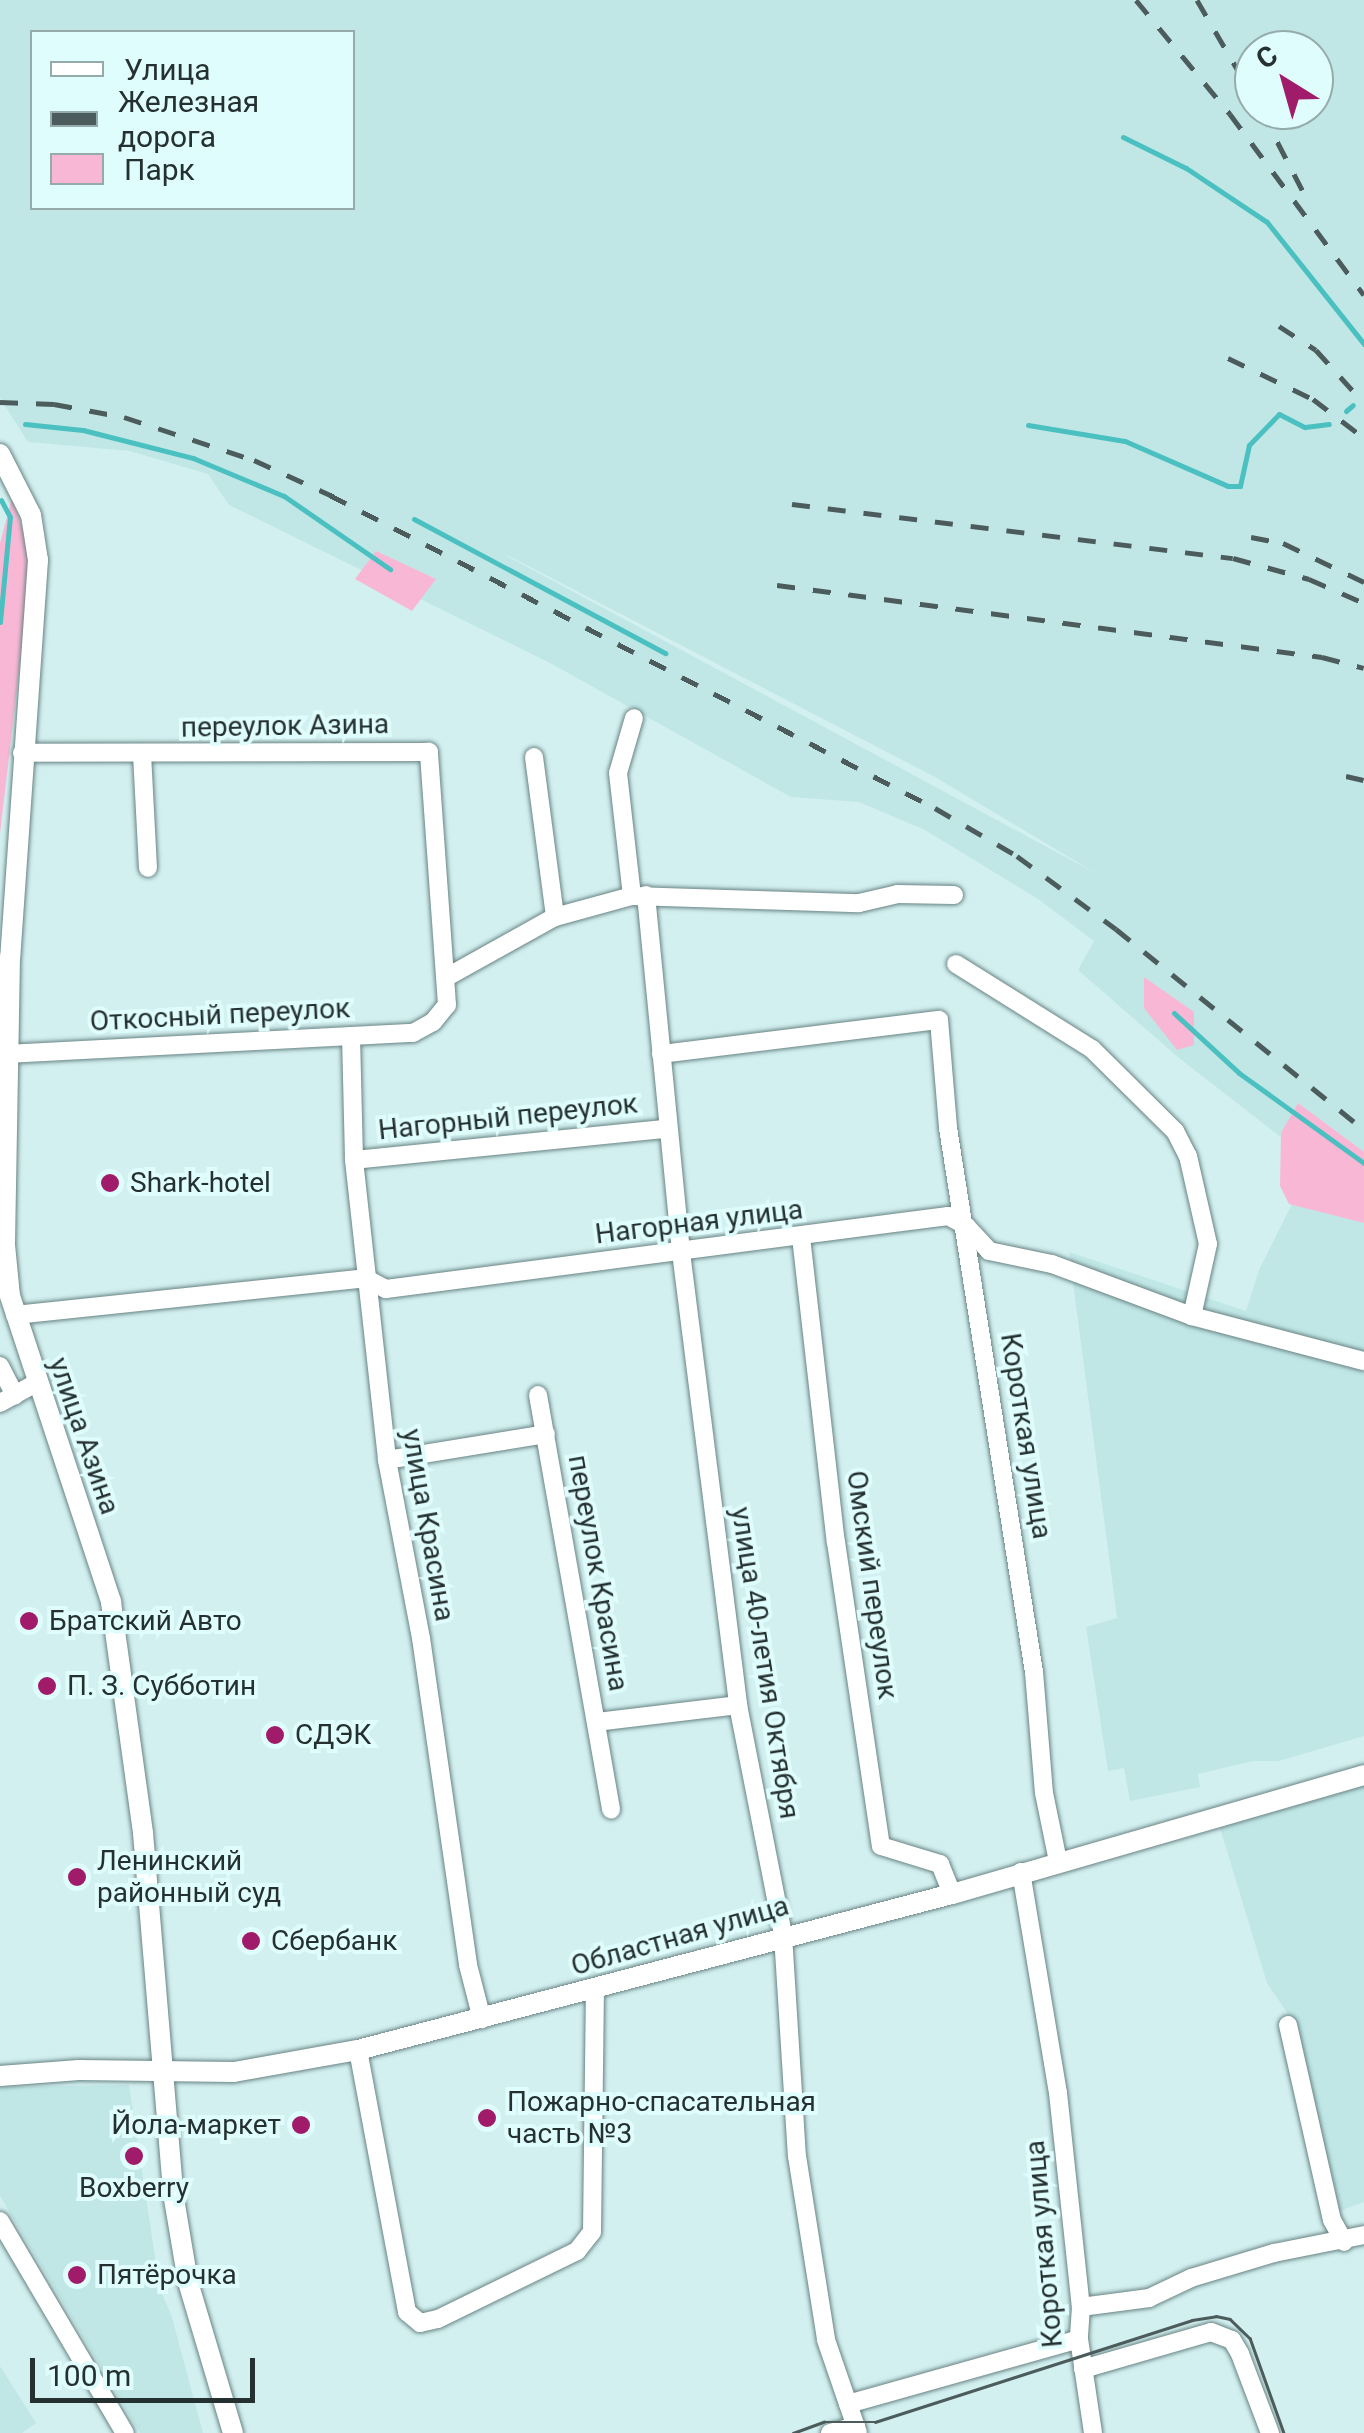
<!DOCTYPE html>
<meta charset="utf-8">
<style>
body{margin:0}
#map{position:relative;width:1364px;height:2433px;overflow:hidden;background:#d3f0f0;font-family:Roboto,sans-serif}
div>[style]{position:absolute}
.built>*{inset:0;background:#c0e7e6}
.green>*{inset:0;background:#f8b8d5}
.stream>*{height:5px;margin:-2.5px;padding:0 2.5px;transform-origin:2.5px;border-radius:2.5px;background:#4bc0c1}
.roads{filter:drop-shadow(0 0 2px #698383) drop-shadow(0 0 2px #698383)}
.minor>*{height:18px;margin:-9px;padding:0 9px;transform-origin:9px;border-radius:9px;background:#fff}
.major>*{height:20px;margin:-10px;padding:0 10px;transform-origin:10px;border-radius:10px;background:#fff}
.tram>*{height:2.5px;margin:-1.25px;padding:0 1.25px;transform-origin:1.25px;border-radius:1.25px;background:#4c5c5c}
.rail>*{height:5px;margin-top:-2.5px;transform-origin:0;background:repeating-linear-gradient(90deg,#4c5c5c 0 18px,transparent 0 36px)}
.dots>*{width:28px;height:28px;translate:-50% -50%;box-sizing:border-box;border:5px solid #e0fdfd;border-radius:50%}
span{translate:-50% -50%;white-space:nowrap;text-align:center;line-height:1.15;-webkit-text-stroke:8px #e0fdfd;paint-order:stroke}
.street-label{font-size:28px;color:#253131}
.poi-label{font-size:28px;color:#253131}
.left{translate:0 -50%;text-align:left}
.right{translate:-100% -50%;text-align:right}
.legend{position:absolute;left:30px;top:30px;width:325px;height:180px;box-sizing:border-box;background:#e0fdfd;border:2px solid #95abab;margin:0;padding:12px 18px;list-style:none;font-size:30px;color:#253131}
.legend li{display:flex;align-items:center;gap:20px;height:50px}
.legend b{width:50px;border:2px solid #95abab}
.north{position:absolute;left:1234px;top:30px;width:100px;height:100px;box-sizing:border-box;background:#e0fdfd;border:2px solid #95abab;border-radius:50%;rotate:323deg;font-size:28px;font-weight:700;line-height:40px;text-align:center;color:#253131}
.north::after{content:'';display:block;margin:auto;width:35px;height:45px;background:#a01b6a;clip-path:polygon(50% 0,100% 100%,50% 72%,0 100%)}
.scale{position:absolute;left:30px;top:2358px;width:225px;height:45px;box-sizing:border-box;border:5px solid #253131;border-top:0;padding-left:12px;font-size:30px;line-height:35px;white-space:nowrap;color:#253131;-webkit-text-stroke:8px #e0fdfd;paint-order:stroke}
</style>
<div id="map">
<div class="built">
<div style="clip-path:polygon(evenodd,0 0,1364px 0,1364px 1736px,1279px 1761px,1253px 1761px,1198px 1774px,1200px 1787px,1130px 1801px,1124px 1768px,1108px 1771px,1086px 1627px,1117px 1618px,1069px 1252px,1246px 1311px,1259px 1270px,1313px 1162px,1179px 1058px,1078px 970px,1094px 941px,1038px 899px,925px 830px,859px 802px,791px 797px,550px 663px,229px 505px,208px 474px,130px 451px,28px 442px,0 398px,0 0,32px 32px,352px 32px,352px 208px,32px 208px,32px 32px,0 0,1254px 50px,1314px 50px,1314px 110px,1254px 110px,1254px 50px,0 0,507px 555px,935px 777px,1097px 874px,507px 556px,507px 555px)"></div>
<div style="clip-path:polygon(1364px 1786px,1364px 2202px,1337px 2212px,1298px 2029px,1267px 1983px,1220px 1828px)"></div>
<div style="clip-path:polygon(129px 2085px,160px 2290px,171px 2314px,203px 2433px,140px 2433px,0 2196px,0 2087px)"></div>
<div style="clip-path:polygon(0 2366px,36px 2423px,22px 2433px,0 2433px)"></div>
</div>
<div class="green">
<div style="clip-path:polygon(12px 498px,28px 544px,29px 585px,0 834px,0 543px)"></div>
<div style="clip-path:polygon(376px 551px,436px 579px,412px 611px,355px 579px)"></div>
<div style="clip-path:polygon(1144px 977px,1194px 1012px,1194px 1045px,1177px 1050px,1144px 1008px)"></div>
<div style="clip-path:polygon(1298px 1103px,1364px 1152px,1364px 1223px,1289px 1204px,1280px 1186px,1281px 1133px)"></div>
</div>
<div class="stream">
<div style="left:1123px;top:137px;width:70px;rotate:26.2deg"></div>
<div style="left:1186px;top:168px;width:97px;rotate:33.7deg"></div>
<div style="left:1267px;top:222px;width:156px;rotate:51.5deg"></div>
<div style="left:1346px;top:411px;width:9px;rotate:-41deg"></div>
<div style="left:25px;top:424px;width:58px;rotate:5.9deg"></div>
<div style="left:83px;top:430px;width:114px;rotate:14.3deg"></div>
<div style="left:193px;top:458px;width:99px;rotate:22.7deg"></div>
<div style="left:284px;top:496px;width:129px;rotate:34.6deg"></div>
<div style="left:1028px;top:425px;width:98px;rotate:9.4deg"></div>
<div style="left:1125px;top:441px;width:112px;rotate:23.6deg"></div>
<div style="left:1228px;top:486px;width:12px"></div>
<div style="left:1240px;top:486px;width:42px;rotate:-77.6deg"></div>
<div style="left:1249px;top:445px;width:43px;rotate:-45.9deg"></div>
<div style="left:1279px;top:414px;width:29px;rotate:27deg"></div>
<div style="left:1305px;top:427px;width:24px;rotate:-7deg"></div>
<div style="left:414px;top:519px;width:285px;rotate:28.1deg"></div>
<div style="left:0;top:622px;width:105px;rotate:-84.6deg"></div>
<div style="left:10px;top:517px;width:19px;rotate:-118deg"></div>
<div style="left:1174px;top:1013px;width:88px;rotate:42.7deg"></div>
<div style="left:1239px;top:1073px;width:154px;rotate:35.8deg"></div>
</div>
<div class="roads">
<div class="minor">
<div style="left:142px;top:754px;width:114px;rotate:87deg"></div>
<div style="left:534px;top:757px;width:161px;rotate:82.5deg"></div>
<div style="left:646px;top:895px;width:359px;rotate:84.4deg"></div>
<div style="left:681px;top:1252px;width:457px;rotate:82.8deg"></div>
<div style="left:738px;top:1705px;width:234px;rotate:78.9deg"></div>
<div style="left:783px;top:1935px;width:221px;rotate:86.4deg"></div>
<div style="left:797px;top:2156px;width:186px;rotate:81deg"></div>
<div style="left:826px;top:2340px;width:98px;rotate:71deg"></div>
<div style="left:632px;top:896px;width:124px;rotate:-96.5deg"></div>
<div style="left:618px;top:773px;width:57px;rotate:-73.8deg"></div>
<div style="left:956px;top:964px;width:160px;rotate:32deg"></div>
<div style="left:1092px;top:1049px;width:117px;rotate:44.7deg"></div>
<div style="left:1175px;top:1131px;width:28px;rotate:63deg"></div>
<div style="left:1188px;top:1156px;width:90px;rotate:77.2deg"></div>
<div style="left:1208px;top:1244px;width:74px;rotate:102.5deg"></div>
<div style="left:447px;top:977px;width:124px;rotate:-29.1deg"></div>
<div style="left:555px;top:917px;width:80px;rotate:-15.3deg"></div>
<div style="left:632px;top:896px;width:227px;rotate:1.8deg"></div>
<div style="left:859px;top:903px;width:39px;rotate:-13deg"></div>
<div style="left:897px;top:894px;width:57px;rotate:1deg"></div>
<div style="left:351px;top:1036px;width:124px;rotate:88.6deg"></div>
<div style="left:354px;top:1160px;width:302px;rotate:83.7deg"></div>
<div style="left:387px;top:1460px;width:181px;rotate:79.2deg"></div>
<div style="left:421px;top:1638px;width:330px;rotate:81.8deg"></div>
<div style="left:468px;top:1965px;width:56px;rotate:75.5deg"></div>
<div style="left:6px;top:1054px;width:408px;rotate:-3deg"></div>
<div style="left:413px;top:1033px;width:23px;rotate:-29deg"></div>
<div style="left:433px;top:1022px;width:22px;rotate:-51deg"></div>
<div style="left:447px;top:1005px;width:254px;rotate:-94.1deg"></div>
<div style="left:429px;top:752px;width:407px;rotate:179.9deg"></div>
<div style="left:661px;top:1054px;width:280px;rotate:-7deg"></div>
<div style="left:939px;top:1020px;width:108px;rotate:85.2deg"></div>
<div style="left:948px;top:1128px;width:551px;rotate:81.02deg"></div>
<div style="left:1034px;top:1672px;width:121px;rotate:85.3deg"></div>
<div style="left:1044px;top:1793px;width:69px;rotate:78.4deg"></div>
<div style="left:354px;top:1160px;width:315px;rotate:-5.7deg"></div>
<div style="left:801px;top:1237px;width:307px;rotate:83.5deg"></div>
<div style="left:836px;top:1542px;width:307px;rotate:81.6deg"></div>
<div style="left:881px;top:1846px;width:62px;rotate:17deg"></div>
<div style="left:940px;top:1864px;width:32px;rotate:68deg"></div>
<div style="left:15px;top:1315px;width:352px;rotate:-6deg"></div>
<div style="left:365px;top:1278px;width:24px;rotate:28deg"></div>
<div style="left:386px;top:1289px;width:567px;rotate:-7.4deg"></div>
<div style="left:948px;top:1216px;width:21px;rotate:29deg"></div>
<div style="left:966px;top:1226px;width:34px;rotate:47deg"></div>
<div style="left:989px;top:1251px;width:64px;rotate:11.7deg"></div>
<div style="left:1052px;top:1264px;width:149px;rotate:20.4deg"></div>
<div style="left:1192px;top:1316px;width:178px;rotate:14.7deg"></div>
<div style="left:0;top:1366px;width:33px;rotate:63deg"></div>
<div style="left:538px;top:1395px;width:421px;rotate:80deg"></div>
<div style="left:0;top:1403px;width:41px;rotate:-29.1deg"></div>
<div style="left:387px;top:1460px;width:161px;rotate:-9.3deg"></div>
<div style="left:596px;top:1722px;width:143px;rotate:-6.8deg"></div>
<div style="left:1021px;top:1872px;width:224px;rotate:80.5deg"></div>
<div style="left:1058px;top:2093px;width:215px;rotate:83.9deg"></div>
<div style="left:1081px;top:2307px;width:32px;rotate:94deg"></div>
<div style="left:1079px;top:2339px;width:95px;rotate:81.5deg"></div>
<div style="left:1288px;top:2025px;width:200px;rotate:77.3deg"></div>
<div style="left:1332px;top:2220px;width:25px;rotate:61deg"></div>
<div style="left:358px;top:2050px;width:267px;rotate:79.4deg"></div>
<div style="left:407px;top:2312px;width:17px;rotate:40deg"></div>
<div style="left:420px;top:2323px;width:18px;rotate:-13deg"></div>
<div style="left:438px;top:2319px;width:155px;rotate:-26.1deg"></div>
<div style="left:577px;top:2251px;width:24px;rotate:-52deg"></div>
<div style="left:592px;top:2232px;width:243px;rotate:-89.3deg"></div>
<div style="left:0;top:2221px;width:246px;rotate:59.5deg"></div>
<div style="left:1081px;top:2307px;width:69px;rotate:-7.5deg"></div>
<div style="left:1149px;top:2298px;width:47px;rotate:-25.5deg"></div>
<div style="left:1191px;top:2278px;width:87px;rotate:-16.8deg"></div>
<div style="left:1274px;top:2253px;width:92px;rotate:-11.3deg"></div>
<div style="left:1083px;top:2369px;width:133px;rotate:-16.1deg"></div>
<div style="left:1211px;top:2332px;width:22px;rotate:21deg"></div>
<div style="left:1232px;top:2340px;width:16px;rotate:60deg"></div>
<div style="left:1240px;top:2354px;width:85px;rotate:69.2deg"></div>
<div style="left:848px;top:2404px;width:240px;rotate:-15.7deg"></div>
<div style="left:830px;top:2433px;width:27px;rotate:-15deg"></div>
</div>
<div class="major">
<div style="left:0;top:454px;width:68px;rotate:63.1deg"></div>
<div style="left:31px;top:515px;width:46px;rotate:81.2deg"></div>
<div style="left:38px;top:560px;width:398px;rotate:94deg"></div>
<div style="left:10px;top:957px;width:288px;rotate:91deg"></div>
<div style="left:5px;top:1245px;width:51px;rotate:84.4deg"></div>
<div style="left:10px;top:1296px;width:322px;rotate:71.7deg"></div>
<div style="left:111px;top:1602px;width:233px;rotate:82.1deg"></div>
<div style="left:143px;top:1833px;width:361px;rotate:85.2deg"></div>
<div style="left:173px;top:2193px;width:90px;rotate:80.4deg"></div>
<div style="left:188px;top:2282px;width:158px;rotate:73.4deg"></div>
<div style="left:0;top:2076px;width:79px;rotate:-4.3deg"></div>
<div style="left:79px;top:2070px;width:155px;rotate:0.7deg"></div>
<div style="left:234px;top:2072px;width:126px;rotate:-10.1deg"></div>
<div style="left:358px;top:2050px;width:614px;rotate:-14.72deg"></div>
<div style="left:952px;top:1894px;width:429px;rotate:-16.1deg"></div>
</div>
</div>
<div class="tram">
<div style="left:793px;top:2433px;width:33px;rotate:-20deg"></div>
<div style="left:824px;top:2422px;width:51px"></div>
<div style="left:875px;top:2422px;width:333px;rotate:-17.8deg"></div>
<div style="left:1192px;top:2320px;width:24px;rotate:-9deg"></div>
<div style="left:1216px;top:2316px;width:14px;rotate:12deg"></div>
<div style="left:1230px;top:2319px;width:28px;rotate:44deg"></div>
<div style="left:1250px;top:2338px;width:101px;rotate:70.3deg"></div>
</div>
<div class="rail">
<div style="left:1136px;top:0;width:148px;rotate:50.5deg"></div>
<div style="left:1230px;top:114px;width:225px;rotate:53.5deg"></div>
<div style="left:1197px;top:0;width:113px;rotate:59.8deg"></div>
<div style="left:1261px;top:110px;width:98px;rotate:62.7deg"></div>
<div style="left:1279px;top:326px;width:44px;rotate:33deg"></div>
<div style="left:1316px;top:350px;width:72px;rotate:47.8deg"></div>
<div style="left:1228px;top:358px;width:94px;rotate:25.8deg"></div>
<div style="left:1313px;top:399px;width:64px;rotate:37.4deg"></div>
<div style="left:0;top:402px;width:54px;rotate:2.1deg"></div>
<div style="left:54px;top:404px;width:71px;rotate:10.5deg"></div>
<div style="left:124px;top:417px;width:137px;rotate:18.3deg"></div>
<div style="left:254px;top:460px;width:84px;rotate:24.7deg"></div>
<div style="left:330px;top:495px;width:681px;rotate:27.36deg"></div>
<div style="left:935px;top:808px;width:95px;rotate:30.3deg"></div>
<div style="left:1017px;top:856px;width:123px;rotate:36.4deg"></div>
<div style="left:1116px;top:929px;width:319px;rotate:39deg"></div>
<div style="left:792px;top:504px;width:444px;rotate:7deg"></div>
<div style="left:1233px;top:558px;width:79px;rotate:15.4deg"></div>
<div style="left:1309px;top:579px;width:60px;rotate:23.6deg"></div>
<div style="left:1251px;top:537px;width:33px;rotate:11deg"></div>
<div style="left:1283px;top:543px;width:90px;rotate:25.7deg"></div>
<div style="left:777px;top:585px;width:550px;rotate:7.53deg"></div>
<div style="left:1322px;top:657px;width:43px;rotate:14.7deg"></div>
<div style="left:1346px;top:776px;width:18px;rotate:13deg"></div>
</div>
<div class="dots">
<div style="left:110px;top:1183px;background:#a01b6a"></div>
<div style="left:29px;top:1621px;background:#a01b6a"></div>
<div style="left:47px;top:1686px;background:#a01b6a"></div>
<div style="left:275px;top:1735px;background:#a01b6a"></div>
<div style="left:77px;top:1877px;background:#a01b6a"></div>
<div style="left:251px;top:1941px;background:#a01b6a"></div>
<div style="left:487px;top:2118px;background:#a01b6a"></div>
<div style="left:301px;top:2125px;background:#a01b6a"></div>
<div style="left:134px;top:2156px;background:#a01b6a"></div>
<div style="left:77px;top:2275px;background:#a01b6a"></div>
</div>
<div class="street-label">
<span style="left:285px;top:726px;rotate:-1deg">переулок Азина</span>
<span style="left:220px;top:1015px;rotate:-3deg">Откосный переулок</span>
<span style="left:508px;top:1117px;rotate:-6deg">Нагорный переулок</span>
<span style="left:699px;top:1222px;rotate:-7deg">Нагорная улица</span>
<span style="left:84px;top:1436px;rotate:71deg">улица Азина</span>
<span style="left:1026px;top:1436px;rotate:81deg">Короткая улица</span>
<span style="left:428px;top:1525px;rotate:80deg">улица Красина</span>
<span style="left:598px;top:1573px;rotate:80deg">переулок Красина</span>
<span style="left:872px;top:1585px;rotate:82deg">Омский переулок</span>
<span style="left:765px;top:1663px;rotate:81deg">улица 40-летия Октября</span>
<span style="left:680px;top:1936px;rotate:-16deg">Областная улица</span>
<span style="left:1044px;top:2244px;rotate:-95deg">Короткая улица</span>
</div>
<div class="poi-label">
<span class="left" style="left:130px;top:1183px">Shark-hotel</span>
<span class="left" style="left:49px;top:1621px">Братский Авто</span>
<span class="left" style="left:67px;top:1686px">П. З. Субботин</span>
<span class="left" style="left:295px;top:1735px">СДЭК</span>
<span class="left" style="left:97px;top:1877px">Ленинский<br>районный суд</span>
<span class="left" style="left:271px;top:1941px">Сбербанк</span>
<span class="left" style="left:507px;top:2118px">Пожарно-спасательная<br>часть №3</span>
<span class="right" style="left:281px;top:2125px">Йола-маркет</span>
<span style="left:134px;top:2188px">Boxberry</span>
<span class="left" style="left:97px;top:2275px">Пятёрочка</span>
</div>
<ul class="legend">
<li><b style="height:12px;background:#fff"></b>Улица</li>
<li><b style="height:12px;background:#4c5c5c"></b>Железная дорога</li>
<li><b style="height:28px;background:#f8b8d5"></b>Парк</li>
</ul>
<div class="north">С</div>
<div class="scale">100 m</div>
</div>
